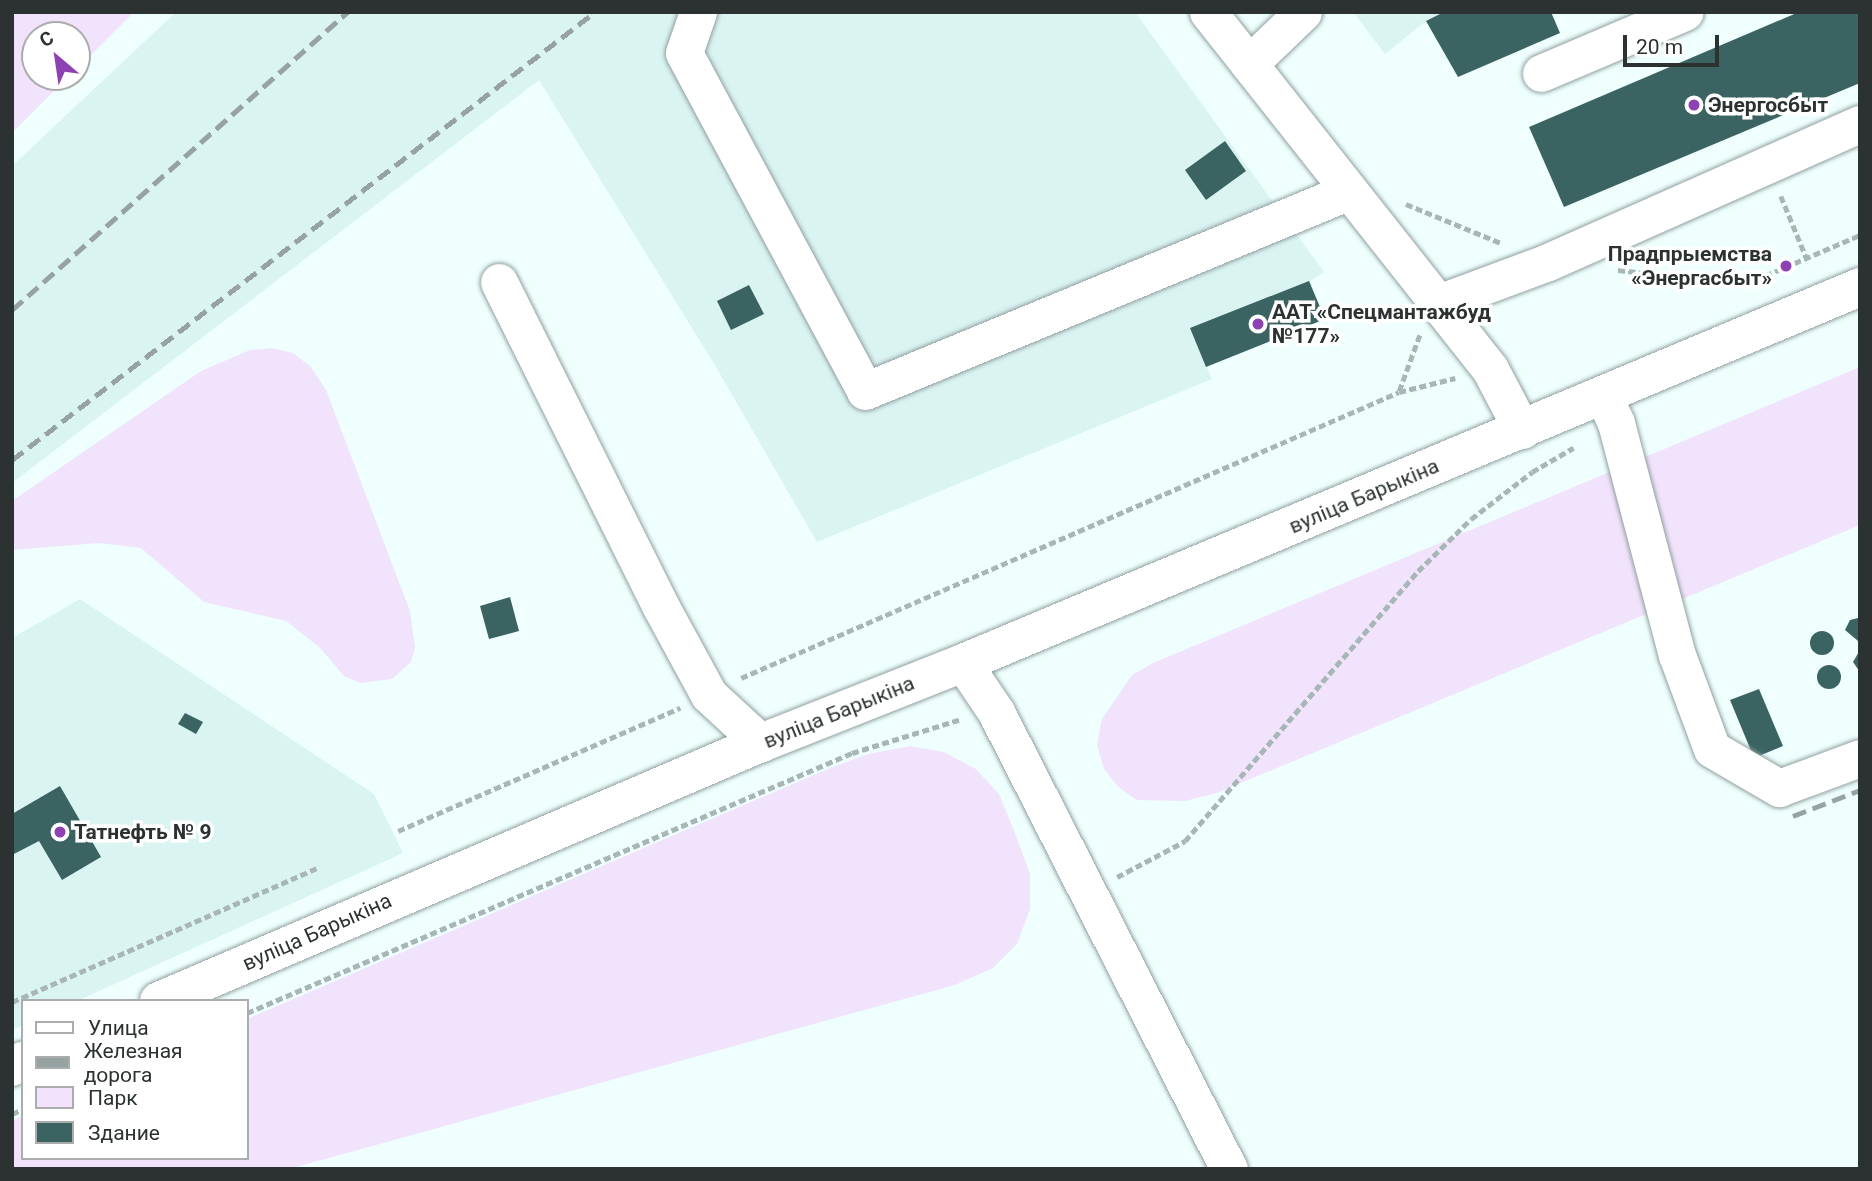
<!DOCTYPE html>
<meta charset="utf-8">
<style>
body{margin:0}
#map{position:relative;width:1872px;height:1181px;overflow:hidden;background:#eefffe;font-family:Roboto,sans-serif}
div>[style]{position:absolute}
.built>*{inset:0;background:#daf4f2}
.green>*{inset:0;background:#f2e3fc}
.building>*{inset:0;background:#3b6362}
.round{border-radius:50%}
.path>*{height:4.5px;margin-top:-2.25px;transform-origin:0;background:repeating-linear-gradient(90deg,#a9b6b6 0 7px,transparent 0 10.5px)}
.roads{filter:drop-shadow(0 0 2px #91a0a0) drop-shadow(0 0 2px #91a0a0)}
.minor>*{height:37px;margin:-18.5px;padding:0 18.5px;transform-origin:18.5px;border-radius:18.5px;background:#fff}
.major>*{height:38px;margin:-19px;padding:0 19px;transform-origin:19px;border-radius:19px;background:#fff}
.rail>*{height:5px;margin-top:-2.5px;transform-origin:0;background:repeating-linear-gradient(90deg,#97a3a2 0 14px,transparent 0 21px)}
.dots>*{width:19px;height:19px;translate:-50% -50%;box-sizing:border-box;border:4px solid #fff;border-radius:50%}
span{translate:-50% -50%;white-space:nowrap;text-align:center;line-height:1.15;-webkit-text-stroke:7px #fff;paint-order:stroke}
.poi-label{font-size:21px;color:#2c3232;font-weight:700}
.left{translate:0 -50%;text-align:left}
.right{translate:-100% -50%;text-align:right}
.street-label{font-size:21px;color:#2c3232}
.frame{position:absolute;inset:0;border:14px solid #2c3232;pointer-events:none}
.legend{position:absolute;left:21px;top:999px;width:228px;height:161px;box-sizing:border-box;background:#fff;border:2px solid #abadad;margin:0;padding:9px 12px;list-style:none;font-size:21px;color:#2c3232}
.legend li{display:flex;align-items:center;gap:14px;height:35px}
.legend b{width:35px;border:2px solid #abadad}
.north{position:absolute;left:21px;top:21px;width:70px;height:70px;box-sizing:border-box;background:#fff;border:2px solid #abadad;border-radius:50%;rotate:331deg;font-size:19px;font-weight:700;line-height:28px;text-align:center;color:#2c3232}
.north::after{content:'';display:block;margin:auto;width:24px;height:32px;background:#8e41b2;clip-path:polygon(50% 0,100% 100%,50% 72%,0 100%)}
.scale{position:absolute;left:1623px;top:35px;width:96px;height:32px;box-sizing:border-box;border:4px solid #2c3232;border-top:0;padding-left:9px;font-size:21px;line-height:24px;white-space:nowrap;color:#2c3232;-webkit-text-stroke:5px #fff;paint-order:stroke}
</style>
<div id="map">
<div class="built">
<div style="clip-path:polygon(176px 12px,1135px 12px,1324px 272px,1310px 281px,1325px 319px,1206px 366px,1212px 379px,817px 542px,716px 367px,539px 80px,12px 483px,12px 166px)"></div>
<div style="clip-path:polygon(1353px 12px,1444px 12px,1426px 21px,1385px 54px)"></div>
<div style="clip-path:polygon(80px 599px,374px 794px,403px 853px,77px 1001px,23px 1001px,23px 1025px,12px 1030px,12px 638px)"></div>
</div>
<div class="green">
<div style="clip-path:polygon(12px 12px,134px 12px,77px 69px,77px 35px,35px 35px,35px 77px,68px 77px,12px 133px)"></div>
<div style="clip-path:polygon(273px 348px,293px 353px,311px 367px,326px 390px,410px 611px,415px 647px,411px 662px,392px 679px,360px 683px,344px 676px,319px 647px,286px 621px,204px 602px,141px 548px,99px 543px,12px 550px,12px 501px,201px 371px,250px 350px)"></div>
<div style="clip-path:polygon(1860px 367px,1860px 525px,1217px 793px,1185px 801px,1137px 800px,1118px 787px,1104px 769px,1097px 745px,1102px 719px,1132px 675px,1153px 663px)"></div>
<div style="clip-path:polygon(910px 746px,944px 752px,976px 769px,999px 794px,1015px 833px,1030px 874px,1030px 909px,1017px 944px,993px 968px,955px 985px,289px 1169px,12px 1169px,12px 1121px,23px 1116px,23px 1158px,247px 1158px,247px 1019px,825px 770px,868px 754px)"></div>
</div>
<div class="building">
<div style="clip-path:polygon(1444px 12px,1551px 12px,1560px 33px,1458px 77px,1426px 21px)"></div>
<div style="clip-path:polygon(1799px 12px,1860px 12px,1860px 83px,1564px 207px,1529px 127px)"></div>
<div style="clip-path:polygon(1225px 141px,1246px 171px,1206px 200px,1185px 170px)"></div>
<div style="clip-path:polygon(1309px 281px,1325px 319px,1206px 367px,1190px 328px)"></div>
<div style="clip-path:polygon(749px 285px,764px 314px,731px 330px,717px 301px)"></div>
<div style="clip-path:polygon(510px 597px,519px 631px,489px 639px,480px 606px)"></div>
<div style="clip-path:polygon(1858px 618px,1860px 618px,1858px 641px,1845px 630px,1850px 620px)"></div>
<div class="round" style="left:1810px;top:631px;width:24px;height:24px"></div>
<div style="clip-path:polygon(1860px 650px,1860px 672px,1853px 662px)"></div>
<div class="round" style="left:1817px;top:665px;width:24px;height:24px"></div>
<div style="clip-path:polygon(1759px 689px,1783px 746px,1754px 758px,1730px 700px)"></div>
<div style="clip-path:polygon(185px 713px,203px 722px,196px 734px,178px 724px)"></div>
<div style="clip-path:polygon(60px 786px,101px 857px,62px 880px,39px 841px,12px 855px,12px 814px)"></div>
</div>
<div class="path">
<div style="left:1781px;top:196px;width:68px;rotate:67.6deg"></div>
<div style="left:1406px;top:204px;width:103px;rotate:22.3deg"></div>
<div style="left:1618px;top:270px;width:129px;rotate:6.2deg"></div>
<div style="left:1746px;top:284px;width:124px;rotate:-23.3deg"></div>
<div style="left:1399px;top:391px;width:61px;rotate:-69.8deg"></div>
<div style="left:741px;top:678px;width:717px;rotate:-23.49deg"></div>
<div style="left:1399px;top:392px;width:58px;rotate:-14deg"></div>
<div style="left:398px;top:831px;width:308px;rotate:-23.6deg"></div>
<div style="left:1117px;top:877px;width:77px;rotate:-27.9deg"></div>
<div style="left:1185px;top:841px;width:357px;rotate:-49.2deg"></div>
<div style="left:1418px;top:571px;width:74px;rotate:-44.5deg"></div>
<div style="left:1471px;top:519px;width:77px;rotate:-37.6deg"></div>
<div style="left:1532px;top:472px;width:48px;rotate:-30.3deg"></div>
<div style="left:12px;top:1002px;width:335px;rotate:-23.7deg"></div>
<div style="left:247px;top:1013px;width:659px;rotate:-23.26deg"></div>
<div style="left:852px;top:753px;width:114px;rotate:-17.3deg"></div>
<div style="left:12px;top:1114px;width:12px;rotate:-24deg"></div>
</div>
<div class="roads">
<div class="minor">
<div style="left:698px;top:12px;width:43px;rotate:108.9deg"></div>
<div style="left:684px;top:53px;width:383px;rotate:61.8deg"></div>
<div style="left:865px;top:391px;width:521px;rotate:-22.43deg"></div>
<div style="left:1208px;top:12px;width:455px;rotate:51.7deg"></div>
<div style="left:1490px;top:369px;width:69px;rotate:62.3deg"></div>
<div style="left:1249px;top:64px;width:75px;rotate:-43.9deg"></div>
<div style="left:1541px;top:73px;width:156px;rotate:-23deg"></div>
<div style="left:499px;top:282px;width:363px;rotate:63.5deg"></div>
<div style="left:661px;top:607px;width:100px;rotate:61.4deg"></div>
<div style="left:709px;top:695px;width:71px;rotate:42.7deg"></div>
<div style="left:1438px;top:303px;width:117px;rotate:-20.4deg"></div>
<div style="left:1548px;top:262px;width:341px;rotate:-23.9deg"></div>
<div style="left:1603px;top:395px;width:31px;rotate:65deg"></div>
<div style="left:1616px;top:423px;width:240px;rotate:75.3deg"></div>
<div style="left:1677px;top:655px;width:100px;rotate:69.6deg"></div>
<div style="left:1712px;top:749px;width:78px;rotate:30.2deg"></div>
<div style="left:1779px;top:788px;width:86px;rotate:-20.3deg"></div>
<div style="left:963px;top:663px;width:59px;rotate:56deg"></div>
<div style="left:996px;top:712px;width:513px;rotate:62.99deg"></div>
</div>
<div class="major">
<div style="left:159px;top:1001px;width:655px;rotate:-23.2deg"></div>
<div style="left:761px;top:743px;width:217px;rotate:-21.6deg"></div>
<div style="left:963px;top:663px;width:973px;rotate:-22.74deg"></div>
<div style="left:12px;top:1067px;width:13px;rotate:-29deg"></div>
</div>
</div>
<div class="rail">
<div style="left:12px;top:310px;width:449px;rotate:-41.6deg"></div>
<div style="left:12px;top:460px;width:735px;rotate:-37.54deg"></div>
<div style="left:1793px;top:816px;width:72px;rotate:-21.2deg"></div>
</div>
<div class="dots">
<div style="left:1694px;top:105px;background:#8e41b2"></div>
<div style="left:1786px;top:266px;background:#8e41b2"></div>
<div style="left:1258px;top:324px;background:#8e41b2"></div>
<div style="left:60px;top:832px;background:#8e41b2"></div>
</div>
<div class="poi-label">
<span class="left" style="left:1708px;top:105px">Энергосбыт</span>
<span class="right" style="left:1772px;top:266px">Прадпрыемства<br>«Энергасбыт»</span>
<span class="left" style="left:1272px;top:324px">ААТ «Спецмантажбуд<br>№177»</span>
<span class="left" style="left:74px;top:832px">Татнефть № 9</span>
</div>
<div class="street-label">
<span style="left:1364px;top:496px;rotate:-23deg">вуліца Барыкіна</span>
<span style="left:839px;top:712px;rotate:-22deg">вуліца Барыкіна</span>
<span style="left:317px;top:932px;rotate:-24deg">вуліца Барыкіна</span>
</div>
<div class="frame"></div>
<ul class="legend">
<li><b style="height:9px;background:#fff"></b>Улица</li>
<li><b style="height:9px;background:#97a3a2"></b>Железная дорога</li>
<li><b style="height:19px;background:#f2e3fc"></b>Парк</li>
<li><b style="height:19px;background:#3b6362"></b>Здание</li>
</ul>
<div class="north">С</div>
<div class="scale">20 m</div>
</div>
